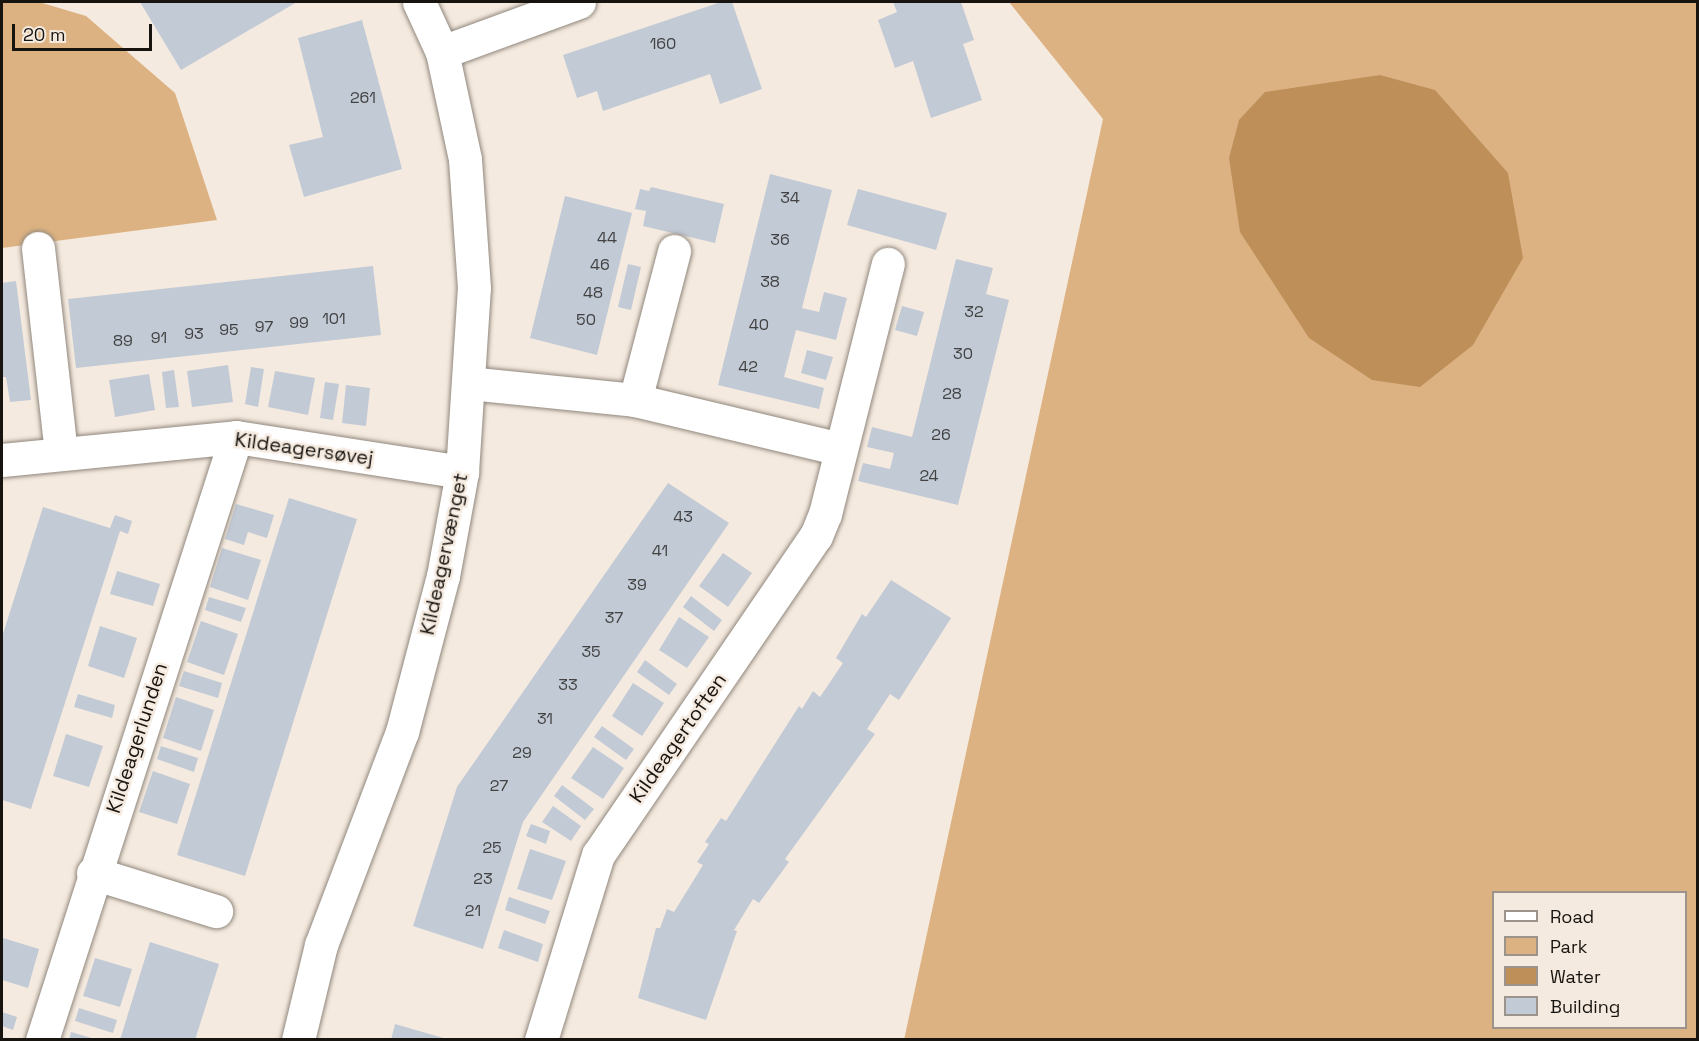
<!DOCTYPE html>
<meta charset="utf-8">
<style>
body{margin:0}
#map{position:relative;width:1699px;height:1041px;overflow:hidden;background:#f5eadf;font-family:"Space Grotesk",sans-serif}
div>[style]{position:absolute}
.green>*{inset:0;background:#ddb282}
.water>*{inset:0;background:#be8f59}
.building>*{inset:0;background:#c2cad6}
.roads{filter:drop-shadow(0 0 2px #90877d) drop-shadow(0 0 2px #90877d)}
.minor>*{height:33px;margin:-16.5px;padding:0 16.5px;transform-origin:16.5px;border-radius:16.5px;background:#fff}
span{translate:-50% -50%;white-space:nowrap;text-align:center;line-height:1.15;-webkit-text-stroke:5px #f5eadf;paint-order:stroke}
.number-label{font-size:16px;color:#424242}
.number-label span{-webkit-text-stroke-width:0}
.street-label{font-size:20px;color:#171410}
.frame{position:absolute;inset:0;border:3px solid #171410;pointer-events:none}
.legend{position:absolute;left:1492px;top:891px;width:195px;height:138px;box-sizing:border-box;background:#f5eadf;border:2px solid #9c948c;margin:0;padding:8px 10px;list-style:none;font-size:18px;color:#171410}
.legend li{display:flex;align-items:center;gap:12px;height:30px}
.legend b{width:30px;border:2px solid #9c948c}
.scale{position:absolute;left:12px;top:24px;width:140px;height:27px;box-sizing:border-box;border:3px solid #171410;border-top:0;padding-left:8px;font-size:18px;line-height:21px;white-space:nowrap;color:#171410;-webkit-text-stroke:4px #f5eadf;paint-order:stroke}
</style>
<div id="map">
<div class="green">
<div style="clip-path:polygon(2px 2px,39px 2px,86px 16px,175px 93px,217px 220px,2px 248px)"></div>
<div style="clip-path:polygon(evenodd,1009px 2px,1697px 2px,1697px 1039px,904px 1040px,1103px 119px,1009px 2px,1494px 892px,1686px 892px,1686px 1028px,1494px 1028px,1494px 892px)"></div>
</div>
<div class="water">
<div style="clip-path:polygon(1380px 75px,1435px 90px,1508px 173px,1523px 258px,1473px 345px,1420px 387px,1372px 380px,1309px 338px,1240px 232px,1229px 158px,1239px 120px,1265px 92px)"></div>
</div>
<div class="building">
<div style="clip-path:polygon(140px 2px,297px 2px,181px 70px)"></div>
<div style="clip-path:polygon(721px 2px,732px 2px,762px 89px,720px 104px,710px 74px,603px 111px,597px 91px,577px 98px,563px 55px)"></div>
<div style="clip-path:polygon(893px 2px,961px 2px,974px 40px,963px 44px,982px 100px,931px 118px,913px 61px,895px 68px,878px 20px,897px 12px)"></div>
<div style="clip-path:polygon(362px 20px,402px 169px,304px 197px,289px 145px,323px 137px,298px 38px)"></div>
<div style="clip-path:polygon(770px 174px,832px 190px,802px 308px,819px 312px,824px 292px,847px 298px,836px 340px,796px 330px,784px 377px,824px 388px,819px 409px,718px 385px)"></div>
<div style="clip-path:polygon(651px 187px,724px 204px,715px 243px,643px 226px,646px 211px,635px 209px,640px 189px,649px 191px)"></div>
<div style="clip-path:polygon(858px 189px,947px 213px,936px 250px,847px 225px)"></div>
<div style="clip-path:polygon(565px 196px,632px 213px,597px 355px,530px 338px)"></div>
<div style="clip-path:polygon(956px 259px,993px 268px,986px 294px,1009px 300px,958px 505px,858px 481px,863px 463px,890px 469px,894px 453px,867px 447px,872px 427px,912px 437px)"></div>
<div style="clip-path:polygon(628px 264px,641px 267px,631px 310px,618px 307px)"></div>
<div style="clip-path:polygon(373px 266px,381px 335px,76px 368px,68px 299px)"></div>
<div style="clip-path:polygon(16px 281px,31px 400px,10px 402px,6px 377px,2px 377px,2px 283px)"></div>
<div style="clip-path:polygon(902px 306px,924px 312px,917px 336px,895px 330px)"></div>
<div style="clip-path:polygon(807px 350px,833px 357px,826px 380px,801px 373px)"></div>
<div style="clip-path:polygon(228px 365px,233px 402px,192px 407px,187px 371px)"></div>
<div style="clip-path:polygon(251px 367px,264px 369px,258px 407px,245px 404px)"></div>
<div style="clip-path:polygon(174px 370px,179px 407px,166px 408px,162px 372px)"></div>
<div style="clip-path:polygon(275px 371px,315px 378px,308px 415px,268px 407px)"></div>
<div style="clip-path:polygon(149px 374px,155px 410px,115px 417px,109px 380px)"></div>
<div style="clip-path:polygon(325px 382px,339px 384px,333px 420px,320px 418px)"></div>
<div style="clip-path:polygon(346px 385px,370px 388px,366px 426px,342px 423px)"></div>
<div style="clip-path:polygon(668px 483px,729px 523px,523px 822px,483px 949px,413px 926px,457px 787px)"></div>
<div style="clip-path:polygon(289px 498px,357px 519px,245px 876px,177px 855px)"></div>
<div style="clip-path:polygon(236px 504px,274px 515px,267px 538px,248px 532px,244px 545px,225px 539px)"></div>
<div style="clip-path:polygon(43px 507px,110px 528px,115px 515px,132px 521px,128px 534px,120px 531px,31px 809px,2px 800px,2px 637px)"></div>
<div style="clip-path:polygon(222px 548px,261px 560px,248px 600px,210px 587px)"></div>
<div style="clip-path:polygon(723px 553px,752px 573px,728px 607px,699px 586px)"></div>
<div style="clip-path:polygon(117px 571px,160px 584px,153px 606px,110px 594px)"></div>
<div style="clip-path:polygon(891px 580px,951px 618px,899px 700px,890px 694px,867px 729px,875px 734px,785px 859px,789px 862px,759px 903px,753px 899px,734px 930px,737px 931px,706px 1020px,638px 998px,656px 928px,660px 928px,667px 909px,674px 912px,703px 865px,697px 862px,709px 844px,705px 842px,721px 818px,726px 821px,799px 706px,802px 709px,813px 691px,820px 697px,843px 663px,836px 658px,862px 614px,866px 617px)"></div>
<div style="clip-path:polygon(691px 596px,722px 620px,714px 631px,683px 607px)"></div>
<div style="clip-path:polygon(209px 597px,246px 608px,241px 622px,205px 610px)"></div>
<div style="clip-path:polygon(679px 617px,709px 637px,687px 668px,659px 650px)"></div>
<div style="clip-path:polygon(201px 621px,238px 634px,224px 675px,187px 662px)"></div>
<div style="clip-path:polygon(100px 626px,137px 638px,124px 678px,88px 666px)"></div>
<div style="clip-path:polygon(645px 660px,677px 684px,669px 695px,637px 672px)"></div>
<div style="clip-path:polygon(184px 671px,222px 683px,218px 698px,179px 686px)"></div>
<div style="clip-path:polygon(633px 683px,664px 703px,642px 736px,612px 716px)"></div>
<div style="clip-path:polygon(78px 694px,115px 705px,112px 718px,74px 707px)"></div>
<div style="clip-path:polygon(176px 697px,214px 710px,201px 751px,163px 738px)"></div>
<div style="clip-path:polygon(602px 726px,634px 749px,626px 760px,594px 737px)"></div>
<div style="clip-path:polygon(66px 734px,103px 746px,89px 787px,53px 776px)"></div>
<div style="clip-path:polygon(161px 746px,198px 758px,194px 772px,157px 759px)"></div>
<div style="clip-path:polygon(593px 747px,624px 768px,603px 799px,571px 778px)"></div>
<div style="clip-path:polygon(153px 771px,190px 784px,177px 824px,139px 812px)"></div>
<div style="clip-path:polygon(562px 785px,594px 809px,585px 820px,554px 796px)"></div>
<div style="clip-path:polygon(553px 806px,581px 826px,571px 841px,542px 822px)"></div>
<div style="clip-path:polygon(531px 824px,550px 831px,546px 844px,526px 836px)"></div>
<div style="clip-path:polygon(530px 849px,566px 861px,552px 900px,517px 889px)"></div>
<div style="clip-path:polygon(509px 897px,550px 911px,545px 924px,505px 910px)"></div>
<div style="clip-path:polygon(504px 930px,543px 944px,538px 962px,498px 948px)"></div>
<div style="clip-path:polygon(3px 938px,39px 949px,28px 988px,2px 980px)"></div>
<div style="clip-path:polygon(150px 942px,219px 964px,195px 1040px,120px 1040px)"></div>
<div style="clip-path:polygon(95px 958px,132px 969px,120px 1007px,83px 996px)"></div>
<div style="clip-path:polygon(79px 1008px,117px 1020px,113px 1033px,75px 1021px)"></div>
<div style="clip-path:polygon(2px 1012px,17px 1017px,13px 1030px,2px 1026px)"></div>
<div style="clip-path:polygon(395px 1024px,447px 1039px,446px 1040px,391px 1040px)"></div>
<div style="clip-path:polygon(71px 1032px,95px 1039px,95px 1040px,69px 1040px)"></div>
</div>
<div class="roads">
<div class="minor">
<div style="left:442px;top:52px;width:146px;rotate:-20.1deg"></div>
<div style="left:38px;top:248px;width:207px;rotate:83.6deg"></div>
<div style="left:469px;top:383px;width:167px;rotate:5.8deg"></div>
<div style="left:635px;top:400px;width:211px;rotate:13.4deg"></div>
<div style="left:635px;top:400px;width:154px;rotate:-75.3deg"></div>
<div style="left:2px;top:460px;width:235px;rotate:-5.6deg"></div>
<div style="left:236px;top:437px;width:229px;rotate:8.8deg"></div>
<div style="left:93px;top:873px;width:129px;rotate:17.2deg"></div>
<div style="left:42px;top:1040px;width:633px;rotate:-72.17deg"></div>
<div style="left:298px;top:1040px;width:98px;rotate:-76.4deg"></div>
<div style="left:321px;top:945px;width:228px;rotate:-69.2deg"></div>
<div style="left:402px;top:732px;width:161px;rotate:-75.3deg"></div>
<div style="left:443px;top:576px;width:106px;rotate:-79.6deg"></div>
<div style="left:462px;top:472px;width:184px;rotate:-86.3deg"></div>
<div style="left:474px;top:288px;width:129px;rotate:-94deg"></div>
<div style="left:465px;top:159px;width:109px;rotate:-102.1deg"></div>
<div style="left:442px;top:52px;width:55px;rotate:-114.7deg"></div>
<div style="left:541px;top:1040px;width:194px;rotate:-72.9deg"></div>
<div style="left:598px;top:855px;width:386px;rotate:-55.7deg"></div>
<div style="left:816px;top:536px;width:24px;rotate:-68deg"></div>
<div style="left:825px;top:514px;width:258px;rotate:-75.9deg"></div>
</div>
</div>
<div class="number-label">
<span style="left:663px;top:44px">160</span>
<span style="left:363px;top:98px">261</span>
<span style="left:790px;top:198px">34</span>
<span style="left:607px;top:238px">44</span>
<span style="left:780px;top:240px">36</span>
<span style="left:600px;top:265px">46</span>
<span style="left:770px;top:282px">38</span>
<span style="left:593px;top:293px">48</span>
<span style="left:974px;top:312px">32</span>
<span style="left:334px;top:319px">101</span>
<span style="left:586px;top:320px">50</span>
<span style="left:299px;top:323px">99</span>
<span style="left:759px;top:325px">40</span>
<span style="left:264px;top:327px">97</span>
<span style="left:229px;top:330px">95</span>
<span style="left:194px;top:334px">93</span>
<span style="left:159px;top:338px">91</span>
<span style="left:123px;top:341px">89</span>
<span style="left:963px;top:354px">30</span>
<span style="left:748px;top:367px">42</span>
<span style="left:952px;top:394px">28</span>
<span style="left:941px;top:435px">26</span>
<span style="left:929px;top:476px">24</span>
<span style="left:683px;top:517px">43</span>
<span style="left:660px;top:551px">41</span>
<span style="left:637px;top:585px">39</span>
<span style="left:614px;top:618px">37</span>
<span style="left:591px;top:652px">35</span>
<span style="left:568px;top:685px">33</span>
<span style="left:545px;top:719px">31</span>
<span style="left:522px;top:753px">29</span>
<span style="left:499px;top:786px">27</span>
<span style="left:492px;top:848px">25</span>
<span style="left:483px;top:879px">23</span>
<span style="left:473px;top:911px">21</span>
</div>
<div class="street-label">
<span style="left:304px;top:449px;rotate:8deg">Kildeagersøvej</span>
<span style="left:444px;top:554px;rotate:-78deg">Kildeagervænget</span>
<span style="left:137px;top:738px;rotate:-72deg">Kildeagerlunden</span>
<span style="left:678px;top:738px;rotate:-55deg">Kildeagertoften</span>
</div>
<div class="frame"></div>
<ul class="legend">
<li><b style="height:8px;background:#fff"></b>Road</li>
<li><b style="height:16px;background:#ddb282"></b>Park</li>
<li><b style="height:16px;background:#be8f59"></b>Water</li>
<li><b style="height:16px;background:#c2cad6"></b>Building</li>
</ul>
<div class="scale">20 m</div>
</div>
